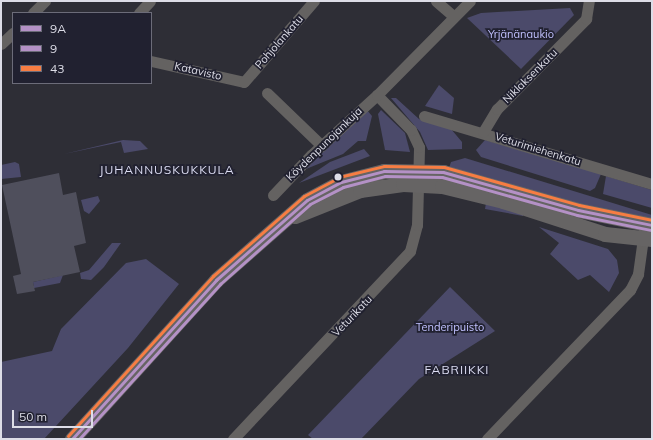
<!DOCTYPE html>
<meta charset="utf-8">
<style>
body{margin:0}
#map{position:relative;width:653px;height:440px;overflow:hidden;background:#2e2e36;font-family:Mulish,sans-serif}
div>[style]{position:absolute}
.green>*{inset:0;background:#4b4a6a}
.building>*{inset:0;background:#4f4f5c}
.street>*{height:11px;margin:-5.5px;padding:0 5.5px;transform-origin:5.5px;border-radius:5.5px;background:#646261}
.secondary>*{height:15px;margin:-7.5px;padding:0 7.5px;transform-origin:7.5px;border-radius:7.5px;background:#666464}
.bus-1>*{height:3px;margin:-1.5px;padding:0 1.5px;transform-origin:1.5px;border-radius:1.5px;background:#b491c6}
.bus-2>*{height:3px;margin:-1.5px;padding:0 1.5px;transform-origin:1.5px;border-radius:1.5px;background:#b491c6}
.bus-3>*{height:3px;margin:-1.5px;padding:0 1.5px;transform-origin:1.5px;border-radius:1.5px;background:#f77d43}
.dots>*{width:11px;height:11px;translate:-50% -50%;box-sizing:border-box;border:2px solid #212130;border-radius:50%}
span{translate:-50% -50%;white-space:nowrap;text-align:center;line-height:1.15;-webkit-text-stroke:3.5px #212130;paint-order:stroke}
.park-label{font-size:11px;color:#c1c1ff}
.street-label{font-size:11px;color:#dddde7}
.neighbourhood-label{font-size:12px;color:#dddef3;letter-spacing:1px}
.frame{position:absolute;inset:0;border:2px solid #dddde7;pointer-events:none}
.legend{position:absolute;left:12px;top:12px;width:140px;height:72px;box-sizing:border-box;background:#212130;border:1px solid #6c6c79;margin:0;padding:5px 7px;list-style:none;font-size:12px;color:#dddde7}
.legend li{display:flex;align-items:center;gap:8px;height:20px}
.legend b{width:20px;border:1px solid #6c6c79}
.scale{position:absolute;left:12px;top:410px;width:81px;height:18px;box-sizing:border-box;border:2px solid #dddde7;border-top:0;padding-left:5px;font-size:12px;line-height:14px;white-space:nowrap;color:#dddde7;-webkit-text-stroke:3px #212130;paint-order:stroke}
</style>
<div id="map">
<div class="green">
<div style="clip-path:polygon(570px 8px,574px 15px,521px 69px,467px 18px,481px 13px)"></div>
<div style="clip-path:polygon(439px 85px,454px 98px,452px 114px,425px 106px)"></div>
<div style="clip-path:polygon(391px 98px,396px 98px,419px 119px,451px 129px,462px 142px,462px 149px,428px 150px,420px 132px)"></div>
<div style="clip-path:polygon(366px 109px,372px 116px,366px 141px,358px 141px,343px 154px,306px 169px,290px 184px,313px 157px,335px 141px)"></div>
<div style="clip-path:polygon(381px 110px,405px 133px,410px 152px,385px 150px,378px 114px)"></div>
<div style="clip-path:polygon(123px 140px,140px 141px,148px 149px,124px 153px,121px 142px,64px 154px)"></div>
<div style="clip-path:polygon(485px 140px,601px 174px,595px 188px,590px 191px,481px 157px,476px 150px)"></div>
<div style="clip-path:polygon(364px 149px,370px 156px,299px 183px,330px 162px)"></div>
<div style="clip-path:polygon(465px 158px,652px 215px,652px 221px,637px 220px,449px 168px,451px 162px)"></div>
<div style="clip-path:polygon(15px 162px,19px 164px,21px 177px,1px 179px,1px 165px)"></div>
<div style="clip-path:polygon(606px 176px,652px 190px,652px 208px,603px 194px)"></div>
<div style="clip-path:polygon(98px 196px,100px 201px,89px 214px,84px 211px,81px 200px)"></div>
<div style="clip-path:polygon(486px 203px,523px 214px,523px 216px,485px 209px)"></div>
<div style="clip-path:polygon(539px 227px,608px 249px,617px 260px,619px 273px,609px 292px,590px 275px,578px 280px,550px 254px,559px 243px)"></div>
<div style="clip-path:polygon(112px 243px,121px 243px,104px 267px,91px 280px,81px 279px,80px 273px,89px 270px)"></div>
<div style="clip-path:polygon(146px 259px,179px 284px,128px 348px,44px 439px,1px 439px,1px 362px,52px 351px,61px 329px,126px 263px)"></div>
<div style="clip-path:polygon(63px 275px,60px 283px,34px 288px,33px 282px)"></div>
<div style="clip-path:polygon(450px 287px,495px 331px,419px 379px,361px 439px,313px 439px,308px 435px)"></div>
</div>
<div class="building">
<div style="clip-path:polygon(59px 173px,63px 195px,76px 192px,86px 243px,74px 246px,80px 272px,33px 282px,35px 291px,17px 294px,13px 276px,21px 274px,2px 185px)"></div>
</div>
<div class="street">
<div style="left:436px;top:1px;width:23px;rotate:41deg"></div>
<div style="left:33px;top:13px;width:17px;rotate:-45deg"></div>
<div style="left:139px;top:13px;width:16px;rotate:-47deg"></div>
<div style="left:1px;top:44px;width:16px;rotate:-43deg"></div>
<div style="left:151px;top:61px;width:95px;rotate:12.7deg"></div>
<div style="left:244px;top:82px;width:107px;rotate:-49.2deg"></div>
<div style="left:267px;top:93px;width:76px;rotate:43.9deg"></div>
<div style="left:424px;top:116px;width:238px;rotate:16.6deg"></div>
<div style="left:483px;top:132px;width:27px;rotate:-59deg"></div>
<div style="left:497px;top:109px;width:127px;rotate:-45.3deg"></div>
<div style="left:586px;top:19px;width:18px;rotate:-81deg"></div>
<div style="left:273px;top:195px;width:55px;rotate:-46.5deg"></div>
<div style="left:311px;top:155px;width:89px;rotate:-42.3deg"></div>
<div style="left:233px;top:439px;width:258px;rotate:-46.7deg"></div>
<div style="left:410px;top:251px;width:27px;rotate:-75deg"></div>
<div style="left:417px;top:225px;width:78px;rotate:-88.5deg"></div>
<div style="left:419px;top:147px;width:19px;rotate:-115deg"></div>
<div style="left:411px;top:130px;width:49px;rotate:-134.2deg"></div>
<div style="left:377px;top:95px;width:132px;rotate:-45.3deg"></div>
<div style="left:487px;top:439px;width:207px;rotate:-46.2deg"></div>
<div style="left:630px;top:290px;width:18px;rotate:-63deg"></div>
<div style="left:638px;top:274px;width:43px;rotate:-82.1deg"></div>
</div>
<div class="secondary">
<div style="left:295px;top:216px;width:70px;rotate:-21.8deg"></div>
<div style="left:360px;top:190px;width:43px;rotate:-7.9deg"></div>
<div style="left:403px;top:184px;width:39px;rotate:3deg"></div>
<div style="left:442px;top:186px;width:63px;rotate:13.8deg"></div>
<div style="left:503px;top:201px;width:107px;rotate:17.9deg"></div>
<div style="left:605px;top:234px;width:47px;rotate:6.1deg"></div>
<div style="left:72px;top:439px;width:215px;rotate:-47.8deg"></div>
<div style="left:216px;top:280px;width:121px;rotate:-41.3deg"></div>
<div style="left:307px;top:200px;width:38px;rotate:-28deg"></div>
<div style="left:341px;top:182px;width:44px;rotate:-14.3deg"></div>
<div style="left:384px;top:171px;width:59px;rotate:1deg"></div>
<div style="left:443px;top:172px;width:140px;rotate:15.7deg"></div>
<div style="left:578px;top:210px;width:76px;rotate:11.5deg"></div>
</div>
<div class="bus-1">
<div style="left:72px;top:439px;width:215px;rotate:-47.8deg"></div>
<div style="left:216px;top:280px;width:121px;rotate:-41.3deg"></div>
<div style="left:307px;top:200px;width:38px;rotate:-28deg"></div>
<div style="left:341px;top:182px;width:44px;rotate:-14.3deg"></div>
<div style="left:384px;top:171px;width:59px;rotate:1deg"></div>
<div style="left:443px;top:172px;width:140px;rotate:15.7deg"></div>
<div style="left:578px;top:210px;width:76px;rotate:11.5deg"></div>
</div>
<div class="bus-2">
<div style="left:79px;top:439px;width:210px;rotate:-47.7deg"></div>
<div style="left:220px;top:284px;width:120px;rotate:-41.6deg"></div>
<div style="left:310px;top:204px;width:37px;rotate:-27deg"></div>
<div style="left:343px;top:187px;width:43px;rotate:-14.7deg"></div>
<div style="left:385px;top:176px;width:57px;rotate:1deg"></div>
<div style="left:442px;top:177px;width:140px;rotate:15.7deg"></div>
<div style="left:577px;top:215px;width:76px;rotate:11.5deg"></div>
</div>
<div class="bus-3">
<div style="left:68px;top:436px;width:216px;rotate:-47.8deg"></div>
<div style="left:213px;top:276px;width:121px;rotate:-41.3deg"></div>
<div style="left:304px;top:196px;width:40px;rotate:-28deg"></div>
<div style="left:339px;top:177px;width:46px;rotate:-13.7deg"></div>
<div style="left:384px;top:166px;width:60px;rotate:1deg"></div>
<div style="left:444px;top:167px;width:140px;rotate:15.7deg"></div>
<div style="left:579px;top:205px;width:75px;rotate:11.6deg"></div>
</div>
<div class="dots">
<div style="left:338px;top:177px;background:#dddde7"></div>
</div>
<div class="park-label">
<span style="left:521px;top:34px">Yrjänänaukio</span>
<span style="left:450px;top:327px">Tenderipuisto</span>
</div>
<div class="street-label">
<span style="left:279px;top:42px;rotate:-49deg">Pohjolankatu</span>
<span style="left:198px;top:71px;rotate:13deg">Katavisto</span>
<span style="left:530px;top:76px;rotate:-45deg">Niklaksenkatu</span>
<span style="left:324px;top:144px;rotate:-44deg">Köydenpunojankuja</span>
<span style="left:538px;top:149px;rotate:17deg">Veturimiehenkatu</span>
<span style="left:352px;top:316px;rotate:-46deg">Veturikatu</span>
</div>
<div class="neighbourhood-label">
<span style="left:167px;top:170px">JUHANNUSKUKKULA</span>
<span style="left:457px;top:370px">FABRIIKKI</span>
</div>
<div class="frame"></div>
<ul class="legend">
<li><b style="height:5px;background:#b491c6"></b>9A</li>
<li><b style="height:5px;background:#b491c6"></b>9</li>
<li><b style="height:5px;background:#f77d43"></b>43</li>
</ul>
<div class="scale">50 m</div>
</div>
